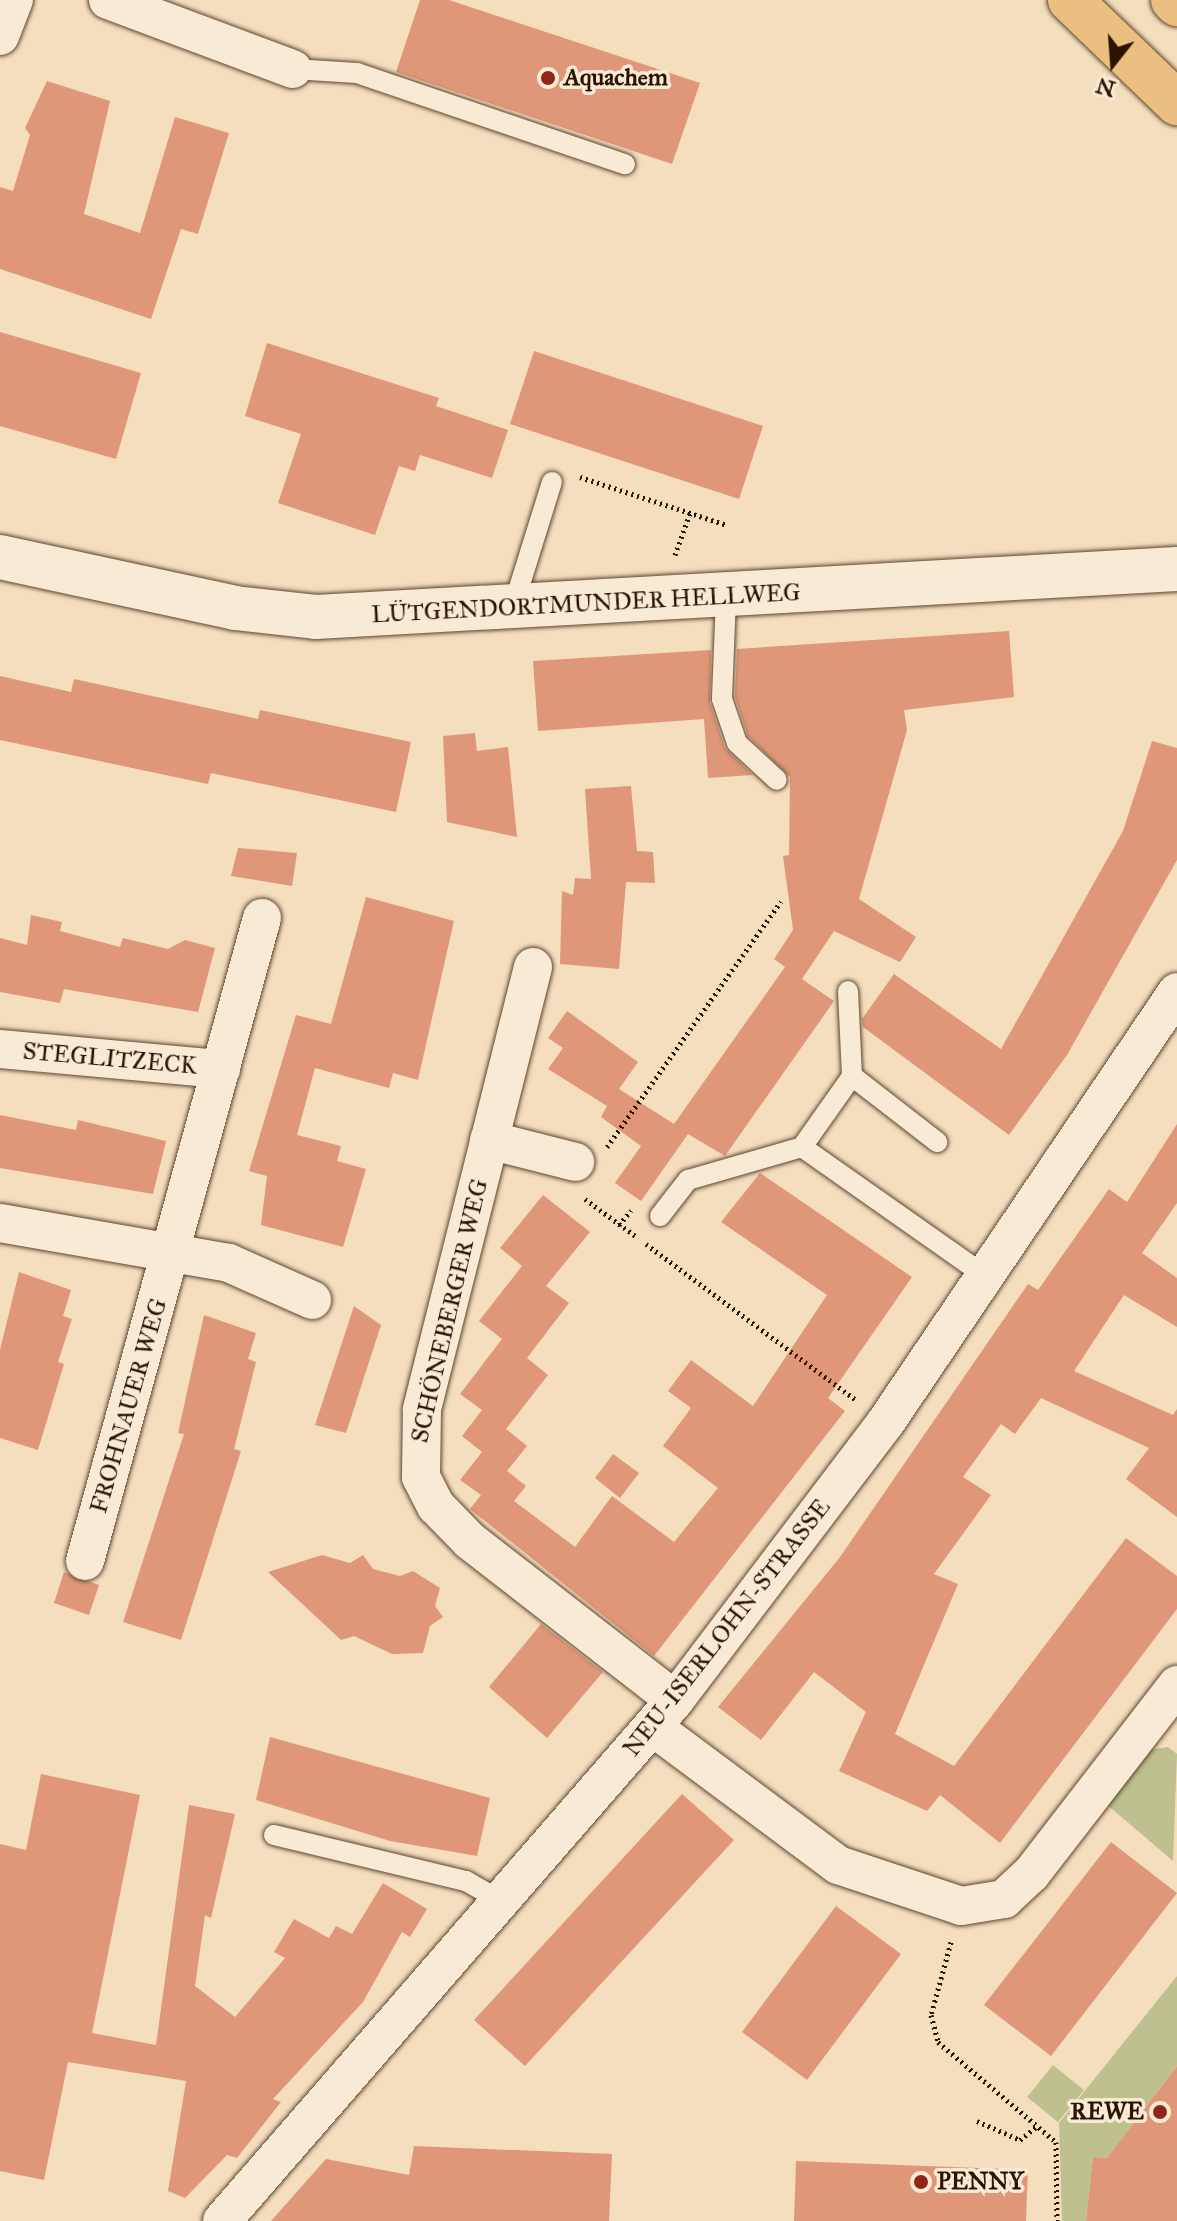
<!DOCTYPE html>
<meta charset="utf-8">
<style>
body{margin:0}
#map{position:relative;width:1177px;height:2221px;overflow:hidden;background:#f4debe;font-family:"IM FELL Great Primer",serif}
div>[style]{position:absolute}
.green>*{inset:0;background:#bec090}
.building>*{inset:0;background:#e09779}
.path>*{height:5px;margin-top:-2.5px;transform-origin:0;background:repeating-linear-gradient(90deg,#2c1300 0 2px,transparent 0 6px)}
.roads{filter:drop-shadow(0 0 2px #5e4630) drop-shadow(0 0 2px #5e4630)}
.lane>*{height:20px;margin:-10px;padding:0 10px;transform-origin:10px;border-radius:10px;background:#f8ead5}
.street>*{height:38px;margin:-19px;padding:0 19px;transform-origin:19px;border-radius:19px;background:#f8ead5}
.secondary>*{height:44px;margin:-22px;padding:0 22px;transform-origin:22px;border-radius:22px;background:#f8ead5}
.highway>*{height:44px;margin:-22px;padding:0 22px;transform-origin:22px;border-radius:22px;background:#eabf7f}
.dots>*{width:22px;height:22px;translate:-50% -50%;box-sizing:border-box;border:4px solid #f8ead5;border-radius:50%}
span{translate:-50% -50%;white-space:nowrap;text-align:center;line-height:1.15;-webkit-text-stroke:7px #f8ead5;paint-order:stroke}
.poi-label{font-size:24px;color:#2c1300;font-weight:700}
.left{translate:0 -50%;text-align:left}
.right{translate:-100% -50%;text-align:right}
.street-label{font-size:24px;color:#2c1300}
.north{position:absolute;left:1073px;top:24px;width:80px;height:80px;-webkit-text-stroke:6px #f8ead5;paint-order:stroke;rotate:197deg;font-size:22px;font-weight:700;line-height:32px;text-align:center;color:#2c1300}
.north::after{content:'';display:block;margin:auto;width:28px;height:36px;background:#2c1300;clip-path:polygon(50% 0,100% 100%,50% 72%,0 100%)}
</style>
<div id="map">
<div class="green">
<div style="clip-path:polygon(1168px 1747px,1177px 1754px,1173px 1861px,1105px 1803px,1147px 1750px)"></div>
<div style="clip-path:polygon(1177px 1976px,1177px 2066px,1107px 2158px,1093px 2157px,1086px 2221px,1062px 2221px,1059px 2123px)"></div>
<div style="clip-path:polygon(1053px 2065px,1084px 2090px,1058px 2122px,1027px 2097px)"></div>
</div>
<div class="building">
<div style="clip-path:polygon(420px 0,449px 0,700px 83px,672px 164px,396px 72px)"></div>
<div style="clip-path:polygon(47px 81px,110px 101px,84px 214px,140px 233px,175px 117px,229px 133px,198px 234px,181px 229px,151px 319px,0 269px,0 187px,13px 191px,30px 135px,25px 128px)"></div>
<div style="clip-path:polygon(0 332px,141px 373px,116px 459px,0 426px)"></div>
<div style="clip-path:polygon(267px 343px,439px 398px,436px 406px,508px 430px,492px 478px,420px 455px,415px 471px,399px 466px,375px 535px,278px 503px,301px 434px,245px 416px)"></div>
<div style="clip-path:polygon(534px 351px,763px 426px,739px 499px,510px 424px)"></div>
<div style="clip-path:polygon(1009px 631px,1014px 697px,904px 710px,907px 730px,859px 899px,916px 937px,900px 962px,834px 931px,802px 979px,834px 1001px,725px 1156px,688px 1134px,641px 1201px,615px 1183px,641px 1146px,601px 1117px,607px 1106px,548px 1069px,563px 1048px,548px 1038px,567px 1011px,638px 1062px,619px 1089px,674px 1124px,785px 967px,774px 959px,793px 930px,783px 856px,789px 855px,790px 777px,748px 736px,735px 697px,737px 649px)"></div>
<div style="clip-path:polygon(711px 650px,710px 703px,725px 748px,753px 775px,708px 778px,704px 719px,538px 731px,533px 661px)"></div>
<div style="clip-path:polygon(0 676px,71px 692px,74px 679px,258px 719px,260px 710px,411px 742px,396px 812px,211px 773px,208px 784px,0 740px)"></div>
<div style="clip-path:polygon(475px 733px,477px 751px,508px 747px,517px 837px,447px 822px,443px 736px)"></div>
<div style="clip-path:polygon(1152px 741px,1177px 748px,1177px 860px,1067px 1055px,1009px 1135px,863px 1027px,862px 1019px,894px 974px,1001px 1049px,1123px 831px)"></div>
<div style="clip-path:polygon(631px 786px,637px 851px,653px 852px,655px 883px,626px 882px,619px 969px,560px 964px,562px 891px,573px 895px,575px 878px,591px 879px,585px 789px)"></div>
<div style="clip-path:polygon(238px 848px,297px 853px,292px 886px,231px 876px)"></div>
<div style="clip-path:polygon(366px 897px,454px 921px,418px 1080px,393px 1073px,389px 1088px,315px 1068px,297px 1135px,341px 1146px,337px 1161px,366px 1169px,343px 1247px,261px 1225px,267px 1176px,249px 1171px,296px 1015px,331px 1024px)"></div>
<div style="clip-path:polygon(31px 915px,62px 922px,60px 931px,120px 947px,123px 938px,168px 949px,185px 940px,215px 948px,198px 1012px,64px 989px,60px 1003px,0 992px,0 938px,27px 945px)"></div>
<div style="clip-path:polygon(0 1115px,76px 1130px,78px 1120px,166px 1141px,153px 1194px,0 1168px)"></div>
<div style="clip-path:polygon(1177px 1124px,1177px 1203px,1142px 1253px,1177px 1278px,1177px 1327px,1124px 1295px,1074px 1371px,1173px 1415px,1177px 1409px,1177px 1517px,1126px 1479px,1149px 1448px,1041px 1398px,1015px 1434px,1001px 1424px,963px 1477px,991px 1495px,934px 1574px,958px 1584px,895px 1734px,954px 1766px,1126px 1538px,1177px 1576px,1177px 1609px,1000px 1843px,940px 1795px,927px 1811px,839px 1771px,866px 1712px,814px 1672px,761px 1740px,718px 1707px,840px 1557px,1028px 1284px,1038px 1290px,1109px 1189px,1127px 1202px)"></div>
<div style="clip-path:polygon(760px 1173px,912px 1277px,828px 1398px,845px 1411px,654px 1656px,470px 1509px,481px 1495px,460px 1480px,482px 1452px,462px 1436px,482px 1410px,460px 1394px,502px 1339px,479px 1321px,522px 1266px,500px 1248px,543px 1195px,590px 1232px,546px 1286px,569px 1303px,527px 1358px,548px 1375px,506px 1429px,527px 1446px,507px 1471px,526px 1486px,514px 1501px,575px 1547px,612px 1496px,674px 1542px,718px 1488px,663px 1446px,691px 1408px,668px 1391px,691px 1360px,753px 1406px,827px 1295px,721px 1222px)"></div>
<div style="clip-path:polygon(19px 1272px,71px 1290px,63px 1316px,72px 1319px,58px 1362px,64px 1364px,38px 1450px,0 1438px,0 1350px)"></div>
<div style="clip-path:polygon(354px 1306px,381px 1325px,346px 1433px,315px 1425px)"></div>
<div style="clip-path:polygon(204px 1315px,256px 1333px,248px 1359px,256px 1362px,234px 1449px,241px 1451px,181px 1640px,123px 1622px,184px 1434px,178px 1433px)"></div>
<div style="clip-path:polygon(613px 1454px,639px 1473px,620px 1498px,595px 1478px)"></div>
<div style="clip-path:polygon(322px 1555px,350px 1563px,363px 1555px,373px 1569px,400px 1576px,413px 1571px,440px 1588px,435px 1606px,443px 1617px,430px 1626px,423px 1653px,392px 1654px,354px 1636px,341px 1640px,268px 1572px)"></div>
<div style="clip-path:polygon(64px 1572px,99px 1585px,89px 1615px,54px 1603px)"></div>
<div style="clip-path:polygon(541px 1624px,603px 1672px,547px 1738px,489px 1687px)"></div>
<div style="clip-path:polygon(270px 1737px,490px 1798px,477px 1856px,390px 1841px,256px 1800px)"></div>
<div style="clip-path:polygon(41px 1774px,140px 1795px,92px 2033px,156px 2045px,189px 1805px,235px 1814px,211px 1918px,205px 1915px,195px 1986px,235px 2017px,285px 1958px,274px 1952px,294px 1919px,329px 1938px,336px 1926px,352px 1934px,383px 1883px,427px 1909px,410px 1937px,402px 1932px,363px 2002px,273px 2099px,281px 2102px,237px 2158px,227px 2155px,185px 2198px,168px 2191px,186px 2081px,68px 2062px,44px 2180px,0 2171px,0 1844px,26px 1850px)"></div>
<div style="clip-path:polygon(682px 1794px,734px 1840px,525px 2066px,474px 2020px)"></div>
<div style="clip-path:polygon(1111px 1842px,1177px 1893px,1051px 2056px,984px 2005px)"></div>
<div style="clip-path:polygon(836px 1906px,901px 1954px,807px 2080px,742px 2032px)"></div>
<div style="clip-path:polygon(1177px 2066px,1177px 2221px,1086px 2221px,1093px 2157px,1107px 2158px)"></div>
<div style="clip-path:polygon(414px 2146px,612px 2154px,609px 2221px,271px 2221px,326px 2159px,409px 2175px)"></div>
<div style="clip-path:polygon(796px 2161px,1028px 2170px,1026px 2221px,794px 2221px)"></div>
</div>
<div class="path">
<div style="left:580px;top:477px;width:155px;rotate:18.1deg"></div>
<div style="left:675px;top:555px;width:45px;rotate:-70.3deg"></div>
<div style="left:607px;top:1147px;width:301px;rotate:-54.7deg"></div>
<div style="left:585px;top:1199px;width:66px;rotate:36.3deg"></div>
<div style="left:619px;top:1225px;width:19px;rotate:-51deg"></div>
<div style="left:646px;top:1244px;width:262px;rotate:36.6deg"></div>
<div style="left:951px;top:1942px;width:76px;rotate:105.3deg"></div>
<div style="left:931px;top:2015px;width:28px;rotate:75deg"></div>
<div style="left:938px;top:2042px;width:155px;rotate:40.3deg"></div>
<div style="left:1056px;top:2142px;width:79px;rotate:89.3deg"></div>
<div style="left:977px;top:2121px;width:47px;rotate:23.8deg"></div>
<div style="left:1020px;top:2140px;width:22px;rotate:-39deg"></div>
</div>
<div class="roads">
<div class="lane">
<div style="left:293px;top:69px;width:64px;rotate:3.6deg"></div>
<div style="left:357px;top:73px;width:283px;rotate:18.8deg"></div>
<div style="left:726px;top:598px;width:101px;rotate:92.3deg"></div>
<div style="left:722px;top:699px;width:46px;rotate:71.2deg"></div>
<div style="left:737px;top:743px;width:54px;rotate:42.8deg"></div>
<div style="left:513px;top:607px;width:131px;rotate:-72.7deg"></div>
<div style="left:852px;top:1076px;width:108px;rotate:37.8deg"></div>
<div style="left:802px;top:1147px;width:87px;rotate:-54.8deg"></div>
<div style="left:852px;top:1076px;width:85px;rotate:-92.7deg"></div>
<div style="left:660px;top:1216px;width:46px;rotate:-52.1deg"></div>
<div style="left:688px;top:1180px;width:119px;rotate:-16.1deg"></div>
<div style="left:802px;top:1147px;width:226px;rotate:35.1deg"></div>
<div style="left:274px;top:1835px;width:197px;rotate:13.5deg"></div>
<div style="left:466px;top:1881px;width:40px;rotate:29.7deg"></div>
</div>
<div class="street">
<div style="left:108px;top:0;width:197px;rotate:20.5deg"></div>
<div style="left:0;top:36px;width:39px;rotate:-69deg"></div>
<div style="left:533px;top:967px;width:457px;rotate:104.1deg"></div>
<div style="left:422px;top:1410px;width:67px;rotate:90.9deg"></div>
<div style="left:421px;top:1477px;width:33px;rotate:63deg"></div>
<div style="left:436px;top:1506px;width:49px;rotate:45.8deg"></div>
<div style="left:470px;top:1541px;width:259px;rotate:37.8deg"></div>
<div style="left:0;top:1049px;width:222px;rotate:5.2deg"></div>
<div style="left:489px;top:1140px;width:89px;rotate:14.3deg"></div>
<div style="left:0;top:1223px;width:232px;rotate:9.9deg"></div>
<div style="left:229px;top:1263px;width:91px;rotate:24deg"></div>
<div style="left:85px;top:1561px;width:667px;rotate:-74.61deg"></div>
<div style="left:653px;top:1727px;width:231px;rotate:36.7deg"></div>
<div style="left:838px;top:1865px;width:130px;rotate:18.4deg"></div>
<div style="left:961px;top:1906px;width:44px;rotate:-9.2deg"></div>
<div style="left:1004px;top:1899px;width:37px;rotate:-43deg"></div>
<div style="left:1031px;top:1874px;width:239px;rotate:-52.3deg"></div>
<div style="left:222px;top:2221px;width:690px;rotate:-48.99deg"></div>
<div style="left:675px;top:1700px;width:349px;rotate:-52.8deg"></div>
<div style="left:886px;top:1422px;width:519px;rotate:-55.91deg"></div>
</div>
<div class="secondary">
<div style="left:0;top:557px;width:240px;rotate:12.2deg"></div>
<div style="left:235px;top:608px;width:81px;rotate:6.3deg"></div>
<div style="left:316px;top:617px;width:862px;rotate:-3.19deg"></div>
</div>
<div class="highway">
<div style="left:1070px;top:0;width:149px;rotate:43.9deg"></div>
<div style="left:1173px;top:0;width:6px;rotate:45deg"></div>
</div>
</div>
<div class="dots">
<div style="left:548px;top:78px;background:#8f2418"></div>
<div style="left:1160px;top:2112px;background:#8f2418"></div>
<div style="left:921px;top:2182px;background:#8f2418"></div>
</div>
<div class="poi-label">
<span class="left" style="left:564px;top:78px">Aquachem</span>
<span class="right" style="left:1144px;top:2112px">REWE</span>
<span class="left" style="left:937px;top:2182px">PENNY</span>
</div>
<div class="street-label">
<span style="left:586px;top:604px;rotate:-3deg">LÜTGENDORTMUNDER HELLWEG</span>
<span style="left:110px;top:1059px;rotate:5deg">STEGLITZECK</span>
<span style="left:450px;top:1311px;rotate:-77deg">SCHÖNEBERGER WEG</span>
<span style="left:129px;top:1406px;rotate:-74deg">FROHNAUER WEG</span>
<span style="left:727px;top:1628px;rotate:-52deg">NEU-ISERLOHN-STRASSE</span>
</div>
<div class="north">N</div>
</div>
